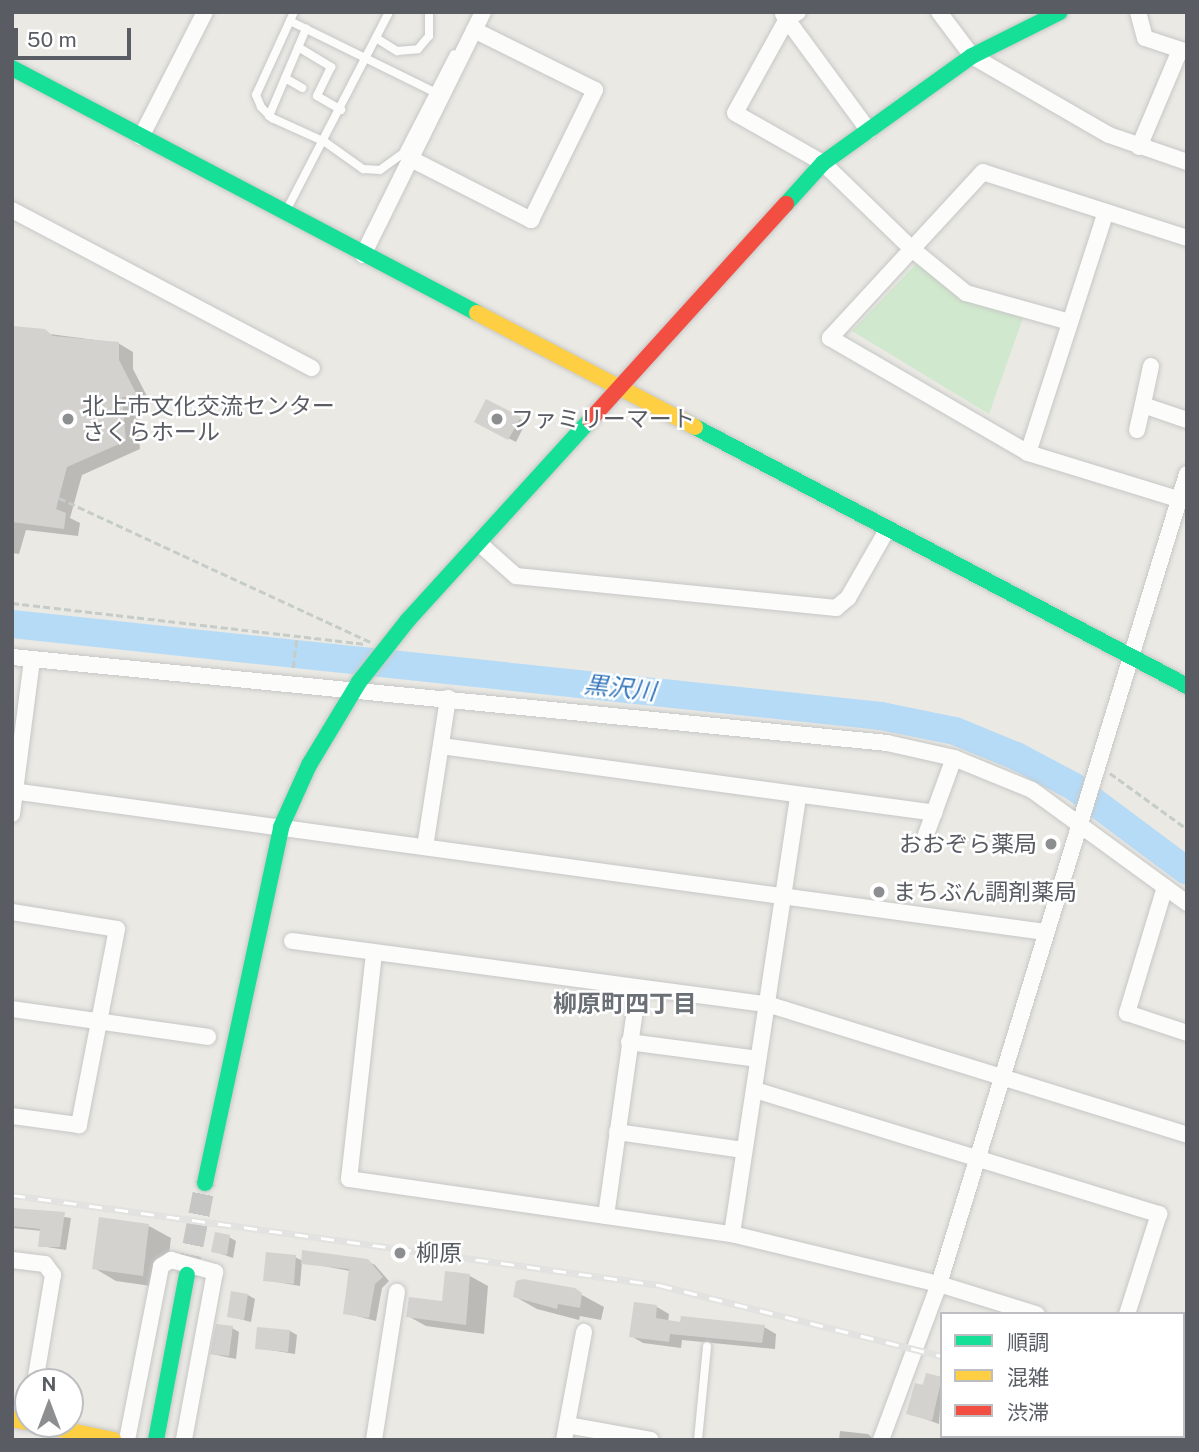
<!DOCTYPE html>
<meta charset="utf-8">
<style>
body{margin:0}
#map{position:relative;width:1199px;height:1452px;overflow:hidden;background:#eae9e4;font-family:"Public Sans","Noto Sans JP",sans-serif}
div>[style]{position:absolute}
.green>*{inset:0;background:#d0e8cd}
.shadow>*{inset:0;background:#0003}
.river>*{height:28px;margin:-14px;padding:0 14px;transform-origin:14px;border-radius:14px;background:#b6dbf7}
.building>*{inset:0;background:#d4d2cf}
.secondary-tunnel>*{height:21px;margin-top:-10.5px;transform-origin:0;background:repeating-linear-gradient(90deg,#c6c6c4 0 21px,transparent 0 31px)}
.path>*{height:2.5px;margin-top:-1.25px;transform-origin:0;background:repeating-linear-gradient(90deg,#c6ccc8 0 7px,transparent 0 10.5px)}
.roads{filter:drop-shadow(0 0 2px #c6c7c6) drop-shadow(0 0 2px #c6c7c6)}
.lane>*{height:8px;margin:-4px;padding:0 4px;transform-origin:4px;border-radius:4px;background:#fcfcfb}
.street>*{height:16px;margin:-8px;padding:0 8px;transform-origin:8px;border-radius:8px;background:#fcfcfb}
.fast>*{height:16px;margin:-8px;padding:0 8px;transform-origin:8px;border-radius:8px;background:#16e098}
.slow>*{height:16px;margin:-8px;padding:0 8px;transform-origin:8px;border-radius:8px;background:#ffcf43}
.jam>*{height:16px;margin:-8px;padding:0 8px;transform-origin:8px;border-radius:8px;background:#f24e42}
.rail>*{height:7px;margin-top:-3.5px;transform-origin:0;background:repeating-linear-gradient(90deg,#fff 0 13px,#e2e2e1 0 26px);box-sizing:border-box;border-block:2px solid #e2e2e1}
.dots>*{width:19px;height:19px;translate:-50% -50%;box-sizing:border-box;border:4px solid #fff;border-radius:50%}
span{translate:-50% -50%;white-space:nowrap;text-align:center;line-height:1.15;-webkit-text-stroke:5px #fff;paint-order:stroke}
.poi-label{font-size:23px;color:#595d63}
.left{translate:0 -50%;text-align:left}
.right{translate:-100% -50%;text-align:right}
.water-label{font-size:24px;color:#3275bb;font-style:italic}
.neighbourhood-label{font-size:24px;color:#6a7075;font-weight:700}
.frame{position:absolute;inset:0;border:14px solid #595d63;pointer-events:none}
.legend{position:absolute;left:940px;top:1312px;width:245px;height:126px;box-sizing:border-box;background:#fff;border:2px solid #bdbec1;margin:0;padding:9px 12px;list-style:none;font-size:21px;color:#595d63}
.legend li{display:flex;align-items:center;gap:14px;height:35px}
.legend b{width:35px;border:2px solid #bdbec1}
.north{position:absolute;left:14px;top:1368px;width:70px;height:70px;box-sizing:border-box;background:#fff;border:2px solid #bdbec1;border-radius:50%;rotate:0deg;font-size:19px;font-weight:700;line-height:28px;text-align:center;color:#595d63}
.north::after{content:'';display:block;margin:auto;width:24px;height:32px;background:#8c8e90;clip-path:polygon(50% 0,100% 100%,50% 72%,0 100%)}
.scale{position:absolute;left:14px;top:28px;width:117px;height:32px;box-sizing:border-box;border:4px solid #595d63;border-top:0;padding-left:9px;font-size:21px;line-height:24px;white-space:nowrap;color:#595d63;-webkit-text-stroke:5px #fff;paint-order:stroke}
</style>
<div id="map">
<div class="green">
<div style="clip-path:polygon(918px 262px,964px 299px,1023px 318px,989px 414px,852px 331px)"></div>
</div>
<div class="shadow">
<div style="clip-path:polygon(12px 329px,118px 343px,133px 352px,133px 369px,151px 404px,136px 404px,140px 449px,82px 475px,70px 518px,80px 523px,78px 536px,26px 530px,19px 554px,12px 553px)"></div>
<div style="clip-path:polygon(487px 401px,526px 422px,516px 442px,476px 422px)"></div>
<div style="clip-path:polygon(12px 1209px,71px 1218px,66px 1250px,40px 1246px,42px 1231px,12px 1228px)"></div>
<div style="clip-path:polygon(149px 1226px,171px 1238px,165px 1288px,116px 1281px,94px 1268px)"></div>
<div style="clip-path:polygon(229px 1237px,236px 1241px,233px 1258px,213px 1251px)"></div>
<div style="clip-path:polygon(295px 1257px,303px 1261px,367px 1261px,375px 1265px,389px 1281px,382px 1288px,376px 1321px,345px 1313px,350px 1271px,302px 1262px,300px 1286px,265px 1280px)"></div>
<div style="clip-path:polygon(470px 1276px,488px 1286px,484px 1334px,426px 1326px,408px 1316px,443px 1303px)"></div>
<div style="clip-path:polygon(248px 1295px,255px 1299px,251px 1322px,228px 1316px)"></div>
<div style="clip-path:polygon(582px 1295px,604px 1307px,601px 1320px,580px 1316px,579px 1320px,537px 1309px,514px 1296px)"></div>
<div style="clip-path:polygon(657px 1307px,669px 1314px,668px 1322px,764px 1327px,776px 1334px,775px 1349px,682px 1340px,681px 1348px,643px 1343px,631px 1336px)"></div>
<div style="clip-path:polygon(232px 1328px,239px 1332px,236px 1359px,212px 1354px)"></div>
<div style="clip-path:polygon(290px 1331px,297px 1335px,295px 1354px,257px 1348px)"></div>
<div style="clip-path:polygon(928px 1375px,942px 1379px,939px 1424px,908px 1413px)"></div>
<div style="clip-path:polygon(840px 1431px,868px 1434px,875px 1440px,839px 1440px)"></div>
<div style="clip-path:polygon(990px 1436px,1098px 1436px,989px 1440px)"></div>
</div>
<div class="river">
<div style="left:12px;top:624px;width:874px;rotate:6.04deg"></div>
<div style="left:881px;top:716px;width:76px;rotate:11.5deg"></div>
<div style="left:955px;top:731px;width:66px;rotate:22.3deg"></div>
<div style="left:1016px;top:756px;width:64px;rotate:27.8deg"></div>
<div style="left:1073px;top:786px;width:142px;rotate:36.7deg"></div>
</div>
<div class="building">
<div style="clip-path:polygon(12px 326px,45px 329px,53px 336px,119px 342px,119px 360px,138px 397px,122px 397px,126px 441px,67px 467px,56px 509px,66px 513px,64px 529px,12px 522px)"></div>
<div style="clip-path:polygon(486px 399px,521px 417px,508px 440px,474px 422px)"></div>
<div style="clip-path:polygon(12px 1208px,65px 1212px,60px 1247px,38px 1247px,40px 1229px,12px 1226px)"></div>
<div style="clip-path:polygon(99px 1217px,149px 1224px,143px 1276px,92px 1269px)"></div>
<div style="clip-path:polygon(215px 1232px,230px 1235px,227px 1255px,211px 1252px)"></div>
<div style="clip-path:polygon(302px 1250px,368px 1259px,383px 1277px,375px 1284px,369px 1318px,343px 1314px,349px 1269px,301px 1264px)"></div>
<div style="clip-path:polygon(266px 1252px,296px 1255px,294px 1284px,263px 1281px)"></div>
<div style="clip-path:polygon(445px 1271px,470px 1274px,466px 1325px,406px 1317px,409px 1297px,442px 1301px)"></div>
<div style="clip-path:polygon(523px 1279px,575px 1288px,582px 1293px,580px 1308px,558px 1304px,557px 1309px,513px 1297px,516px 1281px)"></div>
<div style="clip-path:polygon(231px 1291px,248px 1294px,244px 1320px,227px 1317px)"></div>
<div style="clip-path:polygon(634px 1302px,657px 1305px,656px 1318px,680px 1322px,681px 1316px,765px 1325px,762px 1343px,670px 1334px,669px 1342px,629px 1337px)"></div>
<div style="clip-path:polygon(216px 1324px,233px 1326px,229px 1356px,210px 1354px)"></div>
<div style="clip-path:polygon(257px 1327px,290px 1330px,288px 1352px,255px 1349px)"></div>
<div style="clip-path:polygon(926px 1373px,942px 1377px,932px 1421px,906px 1414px,915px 1383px,923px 1385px)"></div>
</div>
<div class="secondary-tunnel">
<div style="left:187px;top:1275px;width:94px;rotate:-78.9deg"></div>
</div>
<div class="path">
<div style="left:59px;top:498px;width:343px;rotate:24.8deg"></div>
<div style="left:12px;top:603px;width:354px;rotate:6.6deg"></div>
<div style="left:293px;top:668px;width:32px;rotate:-83deg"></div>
<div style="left:1110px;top:773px;width:95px;rotate:36deg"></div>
</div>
<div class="roads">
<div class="lane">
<div style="left:294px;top:12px;width:91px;rotate:114.6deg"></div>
<div style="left:256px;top:95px;width:13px;rotate:67deg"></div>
<div style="left:261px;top:107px;width:16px;rotate:45deg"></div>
<div style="left:272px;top:118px;width:58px;rotate:24.4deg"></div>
<div style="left:325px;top:142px;width:47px;rotate:35.4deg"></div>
<div style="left:363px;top:169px;width:17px;rotate:3deg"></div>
<div style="left:380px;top:170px;width:29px;rotate:-36deg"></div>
<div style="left:403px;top:153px;width:111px;rotate:-62.7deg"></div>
<div style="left:290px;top:21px;width:161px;rotate:26.2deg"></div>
<div style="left:376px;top:38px;width:25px;rotate:32deg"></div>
<div style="left:397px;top:51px;width:21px;rotate:-5deg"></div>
<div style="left:418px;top:49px;width:17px;rotate:-50deg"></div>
<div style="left:429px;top:36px;width:24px;rotate:-90deg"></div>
<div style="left:298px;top:47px;width:39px;rotate:31deg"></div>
<div style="left:331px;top:67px;width:32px;rotate:116deg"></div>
<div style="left:317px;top:96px;width:28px;rotate:30deg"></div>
<div style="left:285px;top:78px;width:20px;rotate:30deg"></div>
<div style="left:269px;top:116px;width:95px;rotate:-67deg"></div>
<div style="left:286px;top:211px;width:224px;rotate:-62.6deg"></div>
<div style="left:698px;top:1440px;width:94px;rotate:-84.5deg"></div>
</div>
<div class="street">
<div style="left:798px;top:12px;width:13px;rotate:148deg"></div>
<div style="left:787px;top:19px;width:107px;rotate:119deg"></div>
<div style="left:735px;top:113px;width:101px;rotate:29.6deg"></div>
<div style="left:823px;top:163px;width:124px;rotate:44deg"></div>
<div style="left:912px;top:249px;width:70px;rotate:39.2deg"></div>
<div style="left:966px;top:293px;width:108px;rotate:15.6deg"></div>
<div style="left:939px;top:12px;width:55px;rotate:53.1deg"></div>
<div style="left:972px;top:56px;width:158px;rotate:30deg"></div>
<div style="left:1109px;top:135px;width:83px;rotate:19.1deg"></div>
<div style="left:1138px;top:12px;width:27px;rotate:75deg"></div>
<div style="left:1145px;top:38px;width:44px;rotate:18.4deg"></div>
<div style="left:783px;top:14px;width:145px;rotate:53.7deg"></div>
<div style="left:141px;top:137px;width:140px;rotate:-62.9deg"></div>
<div style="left:1139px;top:147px;width:105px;rotate:-67.1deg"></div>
<div style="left:411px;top:159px;width:135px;rotate:26.9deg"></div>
<div style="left:531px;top:220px;width:145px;rotate:-63.8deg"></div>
<div style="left:595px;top:90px;width:135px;rotate:-153.6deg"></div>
<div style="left:12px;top:210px;width:339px;rotate:27.8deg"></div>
<div style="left:1187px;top:238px;width:214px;rotate:-162.1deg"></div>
<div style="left:983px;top:172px;width:226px;rotate:132.7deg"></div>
<div style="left:830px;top:338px;width:229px;rotate:30.1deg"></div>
<div style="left:1028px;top:453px;width:166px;rotate:17.1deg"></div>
<div style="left:363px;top:255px;width:271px;rotate:-63.7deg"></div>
<div style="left:1151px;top:366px;width:40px;rotate:102deg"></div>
<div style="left:1143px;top:405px;width:46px;rotate:18.8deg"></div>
<div style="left:1137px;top:430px;width:26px;rotate:-77deg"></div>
<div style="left:1028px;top:453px;width:253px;rotate:-72.1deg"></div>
<div style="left:480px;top:544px;width:48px;rotate:41.6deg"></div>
<div style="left:516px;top:576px;width:322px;rotate:5.7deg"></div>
<div style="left:836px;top:608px;width:16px;rotate:-40deg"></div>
<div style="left:848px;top:598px;width:78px;rotate:-60.2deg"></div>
<div style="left:12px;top:657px;width:879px;rotate:5.61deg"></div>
<div style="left:887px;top:743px;width:69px;rotate:12.6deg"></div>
<div style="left:954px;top:758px;width:84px;rotate:22.3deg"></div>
<div style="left:1032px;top:790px;width:192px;rotate:36.1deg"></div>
<div style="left:441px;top:746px;width:498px;rotate:7.7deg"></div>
<div style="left:12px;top:791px;width:1043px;rotate:7.77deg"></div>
<div style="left:12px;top:814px;width:156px;rotate:-82.6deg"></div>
<div style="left:924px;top:840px;width:87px;rotate:-69.9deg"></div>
<div style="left:425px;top:847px;width:151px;rotate:-81.2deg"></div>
<div style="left:1165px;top:887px;width:132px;rotate:106.8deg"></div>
<div style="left:1127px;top:1013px;width:63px;rotate:18.4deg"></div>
<div style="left:12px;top:912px;width:106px;rotate:9.2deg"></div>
<div style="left:117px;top:929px;width:200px;rotate:101deg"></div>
<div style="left:79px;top:1125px;width:68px;rotate:-172.3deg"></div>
<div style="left:292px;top:941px;width:479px;rotate:7.6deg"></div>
<div style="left:767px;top:1004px;width:440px;rotate:17.3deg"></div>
<div style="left:374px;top:953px;width:227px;rotate:96.3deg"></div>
<div style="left:349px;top:1179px;width:387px;rotate:8.2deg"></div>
<div style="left:732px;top:1234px;width:213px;rotate:13.6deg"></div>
<div style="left:939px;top:1284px;width:102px;rotate:17.2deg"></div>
<div style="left:12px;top:1009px;width:198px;rotate:8.1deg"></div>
<div style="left:629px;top:1042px;width:130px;rotate:7.5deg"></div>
<div style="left:755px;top:1090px;width:423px;rotate:17.1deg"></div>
<div style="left:1159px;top:1214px;width:105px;rotate:107.7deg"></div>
<div style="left:617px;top:1132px;width:127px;rotate:8.1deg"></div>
<div style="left:606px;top:1216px;width:229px;rotate:-82deg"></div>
<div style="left:732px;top:1234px;width:442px;rotate:-81.4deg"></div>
<div style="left:12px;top:1260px;width:33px;rotate:7deg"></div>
<div style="left:45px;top:1264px;width:14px;rotate:54deg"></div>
<div style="left:53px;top:1275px;width:109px;rotate:99.5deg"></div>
<div style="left:567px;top:1425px;width:85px;rotate:10.1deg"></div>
<div style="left:127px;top:1440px;width:177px;rotate:-78.9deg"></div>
<div style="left:161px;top:1266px;width:12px;rotate:-31deg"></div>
<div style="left:171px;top:1260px;width:46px;rotate:15.3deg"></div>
<div style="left:215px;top:1272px;width:171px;rotate:100.5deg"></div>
<div style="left:374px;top:1440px;width:150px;rotate:-81.2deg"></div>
<div style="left:564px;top:1440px;width:110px;rotate:-79.5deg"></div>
<div style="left:881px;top:1440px;width:166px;rotate:-69.6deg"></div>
<div style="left:939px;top:1284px;width:847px;rotate:-72.98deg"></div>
</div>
<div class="fast">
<div style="left:12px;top:68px;width:526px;rotate:27.78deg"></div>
<div style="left:786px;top:204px;width:55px;rotate:-47.9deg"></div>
<div style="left:823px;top:163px;width:183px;rotate:-35.7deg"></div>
<div style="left:972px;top:56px;width:98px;rotate:-26.6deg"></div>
<div style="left:695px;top:427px;width:556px;rotate:27.76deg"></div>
<div style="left:205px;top:1183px;width:364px;rotate:-77.9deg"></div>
<div style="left:281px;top:827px;width:68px;rotate:-65.7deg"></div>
<div style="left:309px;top:765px;width:97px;rotate:-58.9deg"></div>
<div style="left:359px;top:682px;width:79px;rotate:-51.7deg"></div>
<div style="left:408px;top:620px;width:270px;rotate:-47.7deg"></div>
<div style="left:156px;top:1440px;width:168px;rotate:-79.4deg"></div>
</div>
<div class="slow">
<div style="left:477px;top:313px;width:246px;rotate:27.6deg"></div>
<div style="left:12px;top:1419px;width:16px;rotate:11deg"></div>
<div style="left:36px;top:1424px;width:79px;rotate:11.7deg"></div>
</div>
<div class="jam">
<div style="left:590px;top:420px;width:292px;rotate:-47.8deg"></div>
</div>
</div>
<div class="rail">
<div style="left:12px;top:1195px;width:653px;rotate:7.92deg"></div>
<div style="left:659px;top:1285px;width:292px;rotate:14.1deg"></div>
<div style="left:1183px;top:1425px;width:4px;rotate:14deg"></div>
</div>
<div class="dots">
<div style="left:68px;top:419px;background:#8c8e90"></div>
<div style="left:497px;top:419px;background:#8c8e90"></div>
<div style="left:1051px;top:844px;background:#8c8e90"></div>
<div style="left:879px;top:892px;background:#8c8e90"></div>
<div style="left:400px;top:1253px;background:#8c8e90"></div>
</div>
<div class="poi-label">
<span class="left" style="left:82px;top:419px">北上市文化交流センター<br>さくらホール</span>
<span class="left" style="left:511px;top:419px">ファミリーマート</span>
<span class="right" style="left:1037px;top:844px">おおぞら薬局</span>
<span class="left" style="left:893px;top:892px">まちぶん調剤薬局</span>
<span class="left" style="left:416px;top:1253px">柳原</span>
</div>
<div class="water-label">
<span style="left:620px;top:688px;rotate:6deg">黒沢川</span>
</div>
<div class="neighbourhood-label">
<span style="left:625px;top:1004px">柳原町四丁目</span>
</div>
<div class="frame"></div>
<ul class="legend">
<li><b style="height:9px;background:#16e098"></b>順調</li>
<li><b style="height:9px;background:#ffcf43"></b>混雑</li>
<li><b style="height:9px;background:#f24e42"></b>渋滞</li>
</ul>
<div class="north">N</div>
<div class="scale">50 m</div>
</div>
